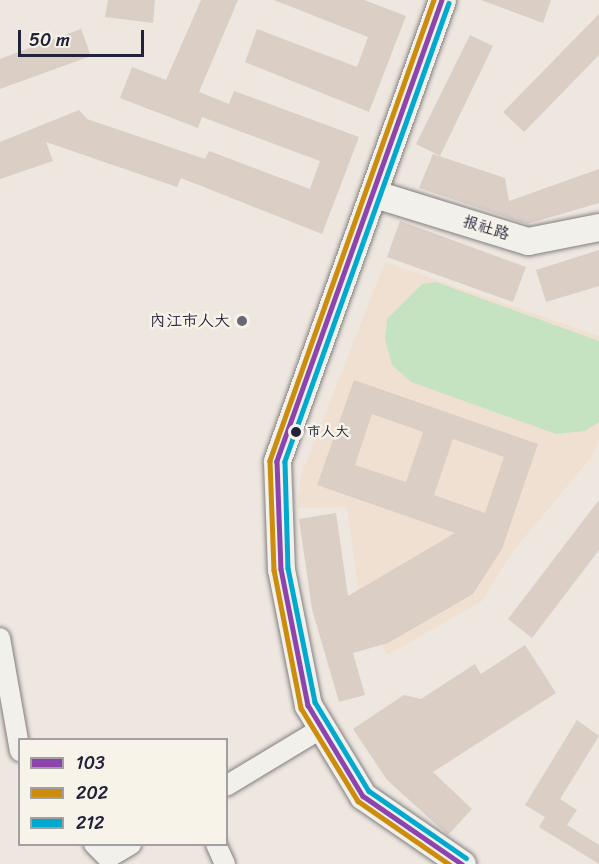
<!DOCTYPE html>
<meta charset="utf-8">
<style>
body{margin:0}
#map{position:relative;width:599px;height:864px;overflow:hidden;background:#eee7df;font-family:Sriracha,"LXGW WenKai TC",sans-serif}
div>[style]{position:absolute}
.built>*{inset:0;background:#f0e0d1}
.green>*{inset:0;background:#c5e3c0}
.building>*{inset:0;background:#dacec5}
.roads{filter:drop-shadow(0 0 2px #827f80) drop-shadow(0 0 2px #827f80)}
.street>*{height:20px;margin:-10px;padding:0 10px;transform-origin:10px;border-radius:10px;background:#f1f0eb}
.secondary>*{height:27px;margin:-13.5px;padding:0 13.5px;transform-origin:13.5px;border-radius:13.5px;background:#f1f0eb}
.bus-1>*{height:4.5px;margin:-2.25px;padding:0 2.25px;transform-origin:2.25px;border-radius:2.25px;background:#8e44ad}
.bus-2>*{height:4.5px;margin:-2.25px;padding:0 2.25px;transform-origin:2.25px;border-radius:2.25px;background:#cc8c0c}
.bus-3>*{height:4.5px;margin:-2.25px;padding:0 2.25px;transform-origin:2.25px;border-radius:2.25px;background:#00a9ce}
.dots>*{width:16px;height:16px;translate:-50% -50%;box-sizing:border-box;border:3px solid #f7f3e8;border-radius:50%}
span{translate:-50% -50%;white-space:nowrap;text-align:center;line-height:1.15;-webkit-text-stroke:5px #f7f3e8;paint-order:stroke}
.bus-label{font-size:14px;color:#22223b}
.left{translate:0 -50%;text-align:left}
.street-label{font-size:16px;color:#22223b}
.poi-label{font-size:16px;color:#22223b}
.right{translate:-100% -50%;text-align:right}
.legend{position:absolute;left:18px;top:738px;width:210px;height:108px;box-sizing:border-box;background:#f7f3e8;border:2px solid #a29fa3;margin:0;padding:8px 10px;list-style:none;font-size:18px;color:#22223b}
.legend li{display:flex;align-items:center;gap:12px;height:30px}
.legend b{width:30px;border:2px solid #a29fa3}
.scale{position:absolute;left:18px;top:30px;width:126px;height:27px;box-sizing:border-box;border:3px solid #22223b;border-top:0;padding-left:8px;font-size:18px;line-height:21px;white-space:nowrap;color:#22223b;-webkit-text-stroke:4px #f7f3e8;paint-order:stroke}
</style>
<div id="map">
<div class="built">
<div style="clip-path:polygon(385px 262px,599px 336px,599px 439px,593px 455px,511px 554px,482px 601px,387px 655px,359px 594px,347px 507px,298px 508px,300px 478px)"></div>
</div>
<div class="green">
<div style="clip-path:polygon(436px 282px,599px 341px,599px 422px,585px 431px,556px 434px,411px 382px,392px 365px,385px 339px,387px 319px,422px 284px)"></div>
</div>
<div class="building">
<div style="clip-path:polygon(108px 0,155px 0,153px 23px,105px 17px)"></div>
<div style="clip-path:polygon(201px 0,238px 0,199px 92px,229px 104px,234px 91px,359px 137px,322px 234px,181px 178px,177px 187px,46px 142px,53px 161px,0 179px,0 142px,79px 110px,87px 119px,205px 159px,209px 151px,310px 189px,320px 161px,202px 117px,198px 128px,120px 98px,132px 67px,166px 80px)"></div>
<div style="clip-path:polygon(274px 0,364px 0,406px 16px,369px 112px,245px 62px,257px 29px,357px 67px,368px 37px)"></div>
<div style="clip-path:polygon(481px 0,551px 0,543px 23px)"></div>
<div style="clip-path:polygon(599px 14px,599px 55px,524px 132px,503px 112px)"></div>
<div style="clip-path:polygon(81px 29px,91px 56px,0 89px,0 59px)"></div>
<div style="clip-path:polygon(470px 35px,493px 46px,440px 156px,416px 144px)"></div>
<div style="clip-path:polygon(433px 154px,505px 178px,509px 201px,599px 169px,599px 203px,527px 224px,419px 188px)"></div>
<div style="clip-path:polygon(400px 221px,526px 267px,513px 302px,387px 257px)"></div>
<div style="clip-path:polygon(599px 250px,599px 286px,546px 302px,536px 270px)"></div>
<div style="clip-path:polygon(evenodd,354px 380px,538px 444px,502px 549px,473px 594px,388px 643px,353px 653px,365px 695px,339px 702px,312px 609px,299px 519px,336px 513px,348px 596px,455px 533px,317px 485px,354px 380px,372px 414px,423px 432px,406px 482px,355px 465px,372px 414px,354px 380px,453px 439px,504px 457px,485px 513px,434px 495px,453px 439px)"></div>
<div style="clip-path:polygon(599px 500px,599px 550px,532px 638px,508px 619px)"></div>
<div style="clip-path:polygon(525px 645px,556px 693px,433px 772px,472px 809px,448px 835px,387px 780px,353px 729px,404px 695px,421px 699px,475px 664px,481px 674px)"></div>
<div style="clip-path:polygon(577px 720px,599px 736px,560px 799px,577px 810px,567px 825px,599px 845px,599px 864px,539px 827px,545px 817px,525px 805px)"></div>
</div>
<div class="roads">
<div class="street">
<div style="left:0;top:638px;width:115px;rotate:80deg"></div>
<div style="left:226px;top:786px;width:112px;rotate:-31.1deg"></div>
<div style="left:94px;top:844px;width:20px;rotate:45deg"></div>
<div style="left:108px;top:858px;width:27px;rotate:-31deg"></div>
<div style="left:216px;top:844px;width:22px;rotate:66deg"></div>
</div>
<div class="secondary">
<div style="left:442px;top:0;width:490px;rotate:109.7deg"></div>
<div style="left:277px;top:461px;width:108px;rotate:87.9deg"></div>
<div style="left:281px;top:569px;width:139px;rotate:78.8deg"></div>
<div style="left:308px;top:705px;width:106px;rotate:58.9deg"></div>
<div style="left:363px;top:796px;width:120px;rotate:34.5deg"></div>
<div style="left:375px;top:194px;width:160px;rotate:17.1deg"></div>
<div style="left:528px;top:241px;width:72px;rotate:-11.2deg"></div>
</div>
</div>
<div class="bus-1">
<div style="left:442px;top:0;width:490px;rotate:109.7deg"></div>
<div style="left:277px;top:461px;width:108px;rotate:87.9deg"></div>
<div style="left:281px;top:569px;width:139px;rotate:78.8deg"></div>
<div style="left:308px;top:705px;width:106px;rotate:58.9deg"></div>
<div style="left:363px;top:796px;width:120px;rotate:34.5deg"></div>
</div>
<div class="bus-2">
<div style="left:434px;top:0;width:489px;rotate:109.6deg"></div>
<div style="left:270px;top:461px;width:109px;rotate:87.9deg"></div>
<div style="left:274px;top:570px;width:141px;rotate:78.9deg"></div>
<div style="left:301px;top:708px;width:109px;rotate:58.5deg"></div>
<div style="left:358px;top:801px;width:111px;rotate:34.7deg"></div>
</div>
<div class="bus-3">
<div style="left:449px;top:3px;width:487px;rotate:109.7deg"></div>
<div style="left:285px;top:462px;width:106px;rotate:88.4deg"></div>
<div style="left:288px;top:568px;width:137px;rotate:78.6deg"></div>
<div style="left:315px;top:702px;width:104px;rotate:58.8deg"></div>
<div style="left:369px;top:791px;width:118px;rotate:34.6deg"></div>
</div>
<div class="dots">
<div style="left:242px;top:321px;background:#696774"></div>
<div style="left:296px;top:432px;background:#22223b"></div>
</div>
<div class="bus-label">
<span class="left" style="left:307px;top:432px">市人大</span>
</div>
<div class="street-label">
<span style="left:486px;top:228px;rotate:17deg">报社路</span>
</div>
<div class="poi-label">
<span class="right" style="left:230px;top:321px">内江市人大</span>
</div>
<ul class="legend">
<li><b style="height:8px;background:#8e44ad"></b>103</li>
<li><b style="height:8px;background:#cc8c0c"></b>202</li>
<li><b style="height:8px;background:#00a9ce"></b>212</li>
</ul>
<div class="scale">50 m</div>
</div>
